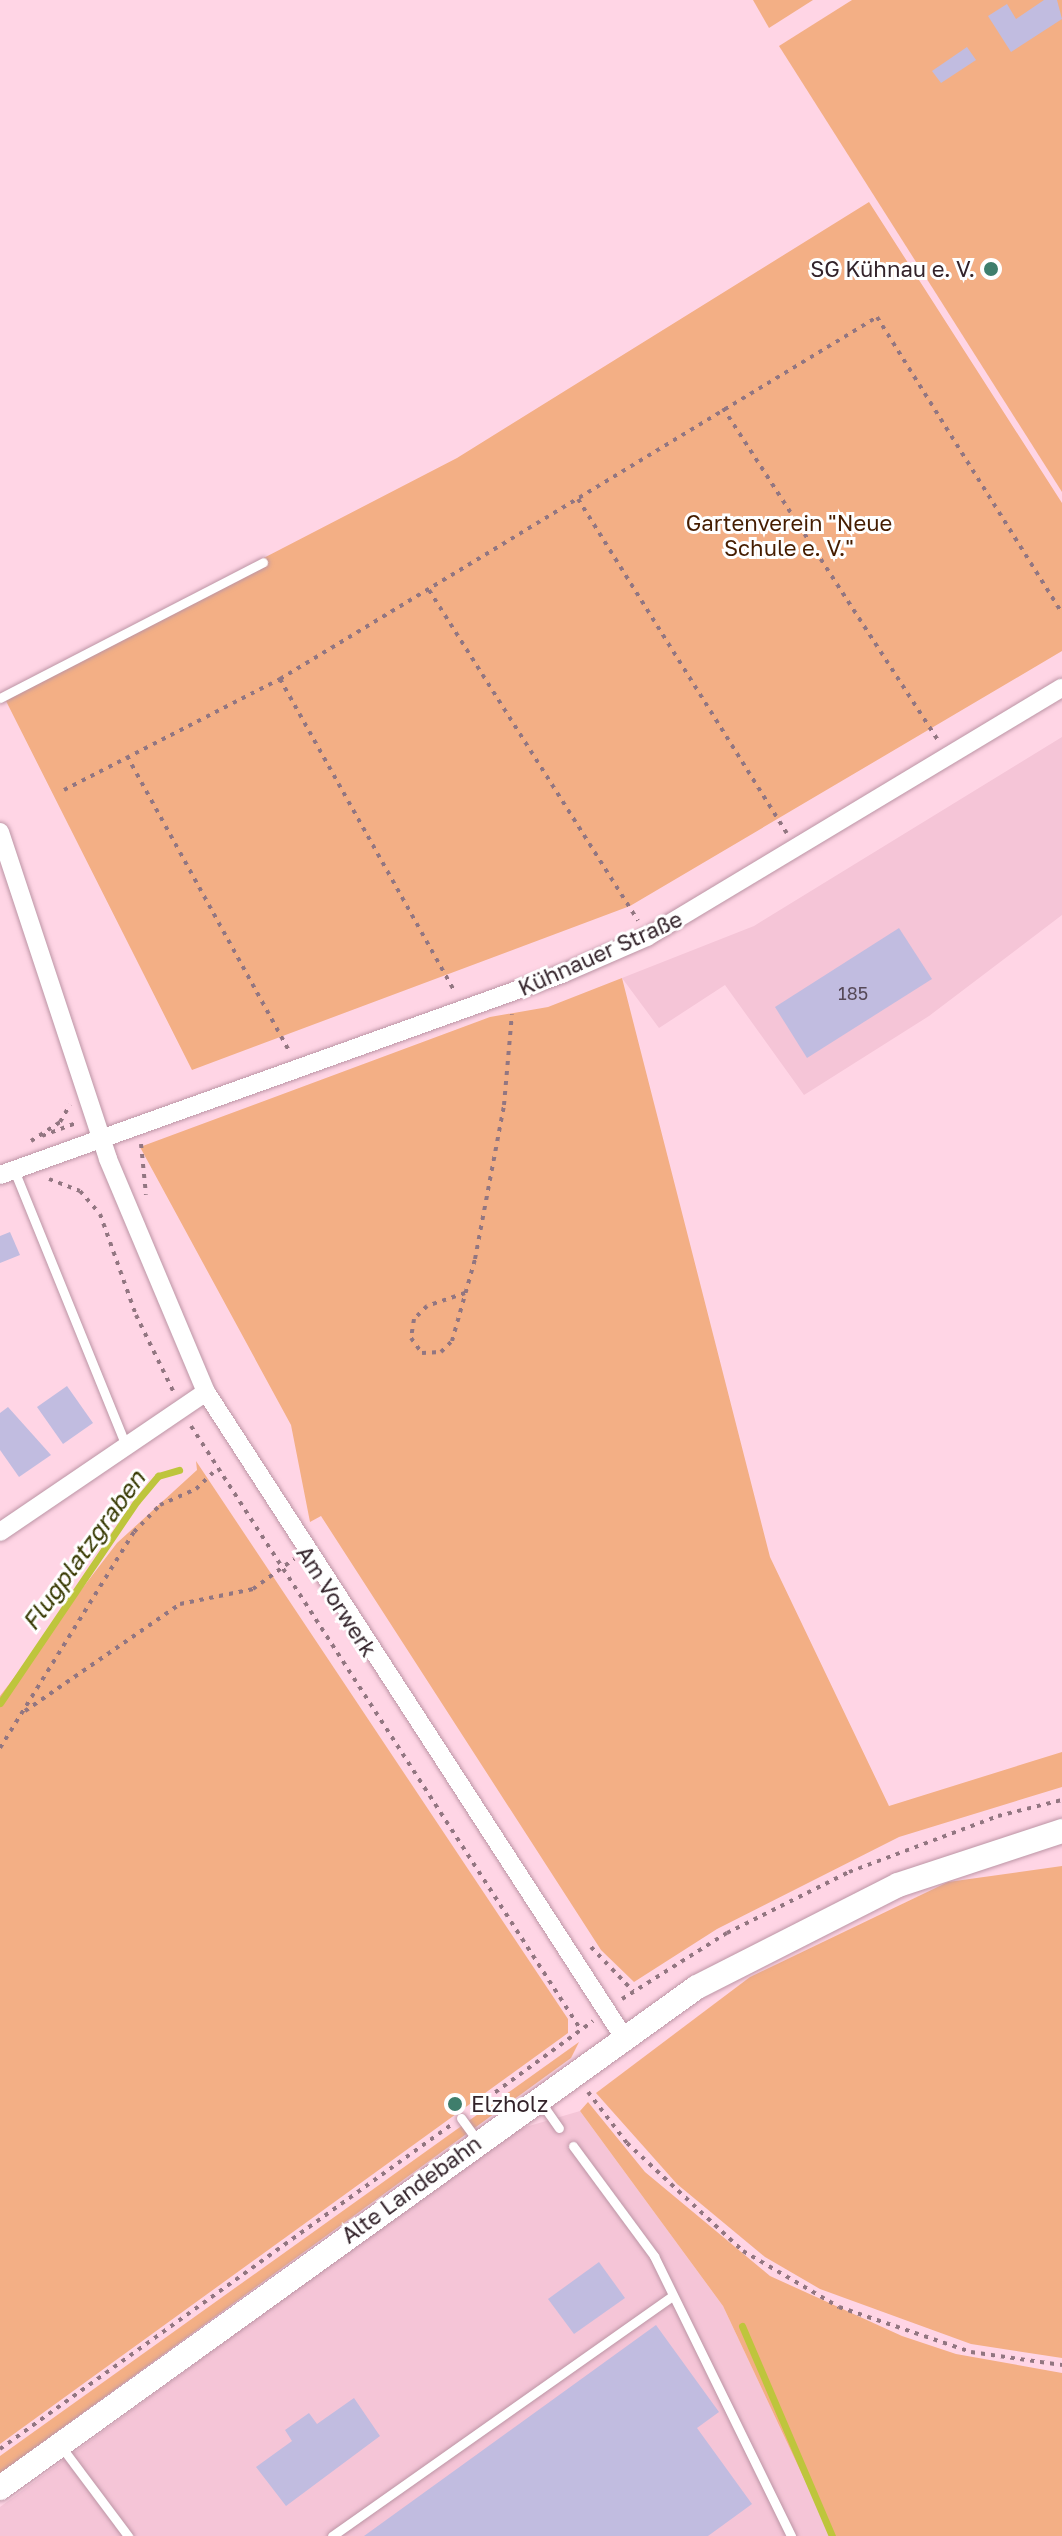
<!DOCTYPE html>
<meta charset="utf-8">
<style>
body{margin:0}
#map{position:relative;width:1062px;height:2536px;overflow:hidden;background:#ffd5e5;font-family:"Golos Text",sans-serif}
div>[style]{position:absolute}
.built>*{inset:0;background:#f5c5d7}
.green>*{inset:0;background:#f3af85}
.stream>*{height:7px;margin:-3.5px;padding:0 3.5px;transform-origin:3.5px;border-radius:3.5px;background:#bec53c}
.building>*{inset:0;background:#c1bce0}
.path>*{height:4px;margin-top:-2px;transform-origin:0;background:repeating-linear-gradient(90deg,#927681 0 4px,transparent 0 10px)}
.roads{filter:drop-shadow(0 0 2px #bc95a5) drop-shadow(0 0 2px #bc95a5)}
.lane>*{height:9px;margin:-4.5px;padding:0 4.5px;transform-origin:4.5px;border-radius:4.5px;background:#fff}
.street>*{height:18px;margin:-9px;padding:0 9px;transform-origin:9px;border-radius:9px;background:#fff}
.secondary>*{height:24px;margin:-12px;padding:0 12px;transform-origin:12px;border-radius:12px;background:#fff}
.dots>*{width:22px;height:22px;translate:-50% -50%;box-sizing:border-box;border:4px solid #fff;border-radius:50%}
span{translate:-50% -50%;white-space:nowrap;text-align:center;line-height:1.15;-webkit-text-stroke:6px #fff;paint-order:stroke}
.number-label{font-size:18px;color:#564958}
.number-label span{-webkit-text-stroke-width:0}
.poi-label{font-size:22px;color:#33232a}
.right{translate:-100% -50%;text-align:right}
.left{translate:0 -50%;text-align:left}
.park-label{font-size:22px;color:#451d00}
.street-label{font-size:22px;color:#33232a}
.water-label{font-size:24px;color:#363800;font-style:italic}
</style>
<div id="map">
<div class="built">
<div style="clip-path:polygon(1062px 737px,1062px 915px,929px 1016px,804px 1095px,725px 985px,659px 1028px,622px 978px,754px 926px)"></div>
<div style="clip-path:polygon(580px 2111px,723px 2306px,831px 2536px,0 2536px,0 2507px,512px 2131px)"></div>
</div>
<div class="green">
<div style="clip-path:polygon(753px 0,813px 0,769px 28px)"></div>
<div style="clip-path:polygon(852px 0,1062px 0,1062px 492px,779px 46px)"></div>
<div style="clip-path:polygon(869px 202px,1062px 503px,1062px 651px,630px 906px,192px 1070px,6px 701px,107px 639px,457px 458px)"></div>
<div style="clip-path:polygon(622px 978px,770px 1557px,889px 1806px,1062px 1752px,1062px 1787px,899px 1837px,717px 1929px,634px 1982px,601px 1950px,321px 1516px,310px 1522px,291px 1425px,140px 1147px,490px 1017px,548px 1007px)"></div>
<div style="clip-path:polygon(196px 1461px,568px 2019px,568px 2033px,0 2444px,0 1696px,117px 1543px,197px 1470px)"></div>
<div style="clip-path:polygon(1062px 1866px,1062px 2358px,971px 2344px,820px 2289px,765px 2257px,677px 2184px,596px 2093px,750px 1977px,948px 1882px)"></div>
<div style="clip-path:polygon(579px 2042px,571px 2058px,0 2473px,0 2456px)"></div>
<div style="clip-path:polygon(588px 2102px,645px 2172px,770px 2276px,902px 2336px,956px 2354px,1062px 2373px,1062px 2536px,831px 2536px,723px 2306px,580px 2111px)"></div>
</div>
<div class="stream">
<div style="left:0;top:1703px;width:244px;rotate:-55.9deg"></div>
<div style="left:137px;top:1501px;width:33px;rotate:-50deg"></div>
<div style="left:158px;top:1476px;width:22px;rotate:-16deg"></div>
<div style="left:742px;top:2326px;width:228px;rotate:66.8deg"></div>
</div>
<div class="building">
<div style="clip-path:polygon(1044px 0,1057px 0,1062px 19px,1011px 52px,988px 16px,1007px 4px,1016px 19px)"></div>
<div style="clip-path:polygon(967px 47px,976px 60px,941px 83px,932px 71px)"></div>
<div style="clip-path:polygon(899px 928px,932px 979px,807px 1058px,775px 1007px)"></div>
<div style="clip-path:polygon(10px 1232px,20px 1255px,0 1263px,0 1236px)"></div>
<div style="clip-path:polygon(67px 1386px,93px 1423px,63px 1444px,37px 1407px)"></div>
<div style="clip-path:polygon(8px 1407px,51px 1455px,19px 1477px,0 1450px,0 1413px)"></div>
<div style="clip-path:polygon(459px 2095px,465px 2103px,450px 2114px,445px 2106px)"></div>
<div style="clip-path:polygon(599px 2262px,625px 2298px,574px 2334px,548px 2299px)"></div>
<div style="clip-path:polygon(656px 2325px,719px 2412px,697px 2428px,752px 2504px,708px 2536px,364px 2536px)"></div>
<div style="clip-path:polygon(354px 2398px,380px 2436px,286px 2506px,256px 2467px,292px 2441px,285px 2430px,309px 2413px,317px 2424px)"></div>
</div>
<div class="path">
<div style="left:723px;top:408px;width:398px;rotate:57.1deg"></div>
<div style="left:578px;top:499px;width:394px;rotate:58deg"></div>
<div style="left:429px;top:590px;width:391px;rotate:57.7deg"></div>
<div style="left:280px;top:679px;width:359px;rotate:60.8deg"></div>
<div style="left:127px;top:756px;width:338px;rotate:61.2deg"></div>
<div style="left:64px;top:790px;width:243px;rotate:-27.2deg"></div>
<div style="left:280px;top:679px;width:698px;rotate:-31.23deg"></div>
<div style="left:877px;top:317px;width:349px;rotate:58deg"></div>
<div style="left:42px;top:1136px;width:39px;rotate:-21deg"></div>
<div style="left:31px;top:1141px;width:35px;rotate:-33deg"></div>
<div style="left:60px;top:1122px;width:20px;rotate:-60deg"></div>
<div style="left:141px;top:1144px;width:51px;rotate:84.4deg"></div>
<div style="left:49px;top:1179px;width:33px;rotate:21deg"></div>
<div style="left:80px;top:1191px;width:30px;rotate:49deg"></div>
<div style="left:100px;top:1214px;width:107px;rotate:70.4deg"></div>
<div style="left:136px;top:1315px;width:87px;rotate:64deg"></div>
<div style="left:465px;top:1293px;width:40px;rotate:161.1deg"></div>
<div style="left:427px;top:1306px;width:18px;rotate:135deg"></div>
<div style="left:414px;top:1319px;width:19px;rotate:99deg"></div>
<div style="left:411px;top:1338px;width:19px;rotate:54deg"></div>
<div style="left:422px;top:1353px;width:19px;rotate:-3deg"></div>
<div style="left:441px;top:1352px;width:16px;rotate:-45deg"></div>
<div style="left:452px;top:1341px;width:85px;rotate:-74.3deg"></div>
<div style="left:475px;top:1259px;width:157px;rotate:-79.3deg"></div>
<div style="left:504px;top:1105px;width:91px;rotate:-85deg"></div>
<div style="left:191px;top:1426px;width:719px;rotate:57.15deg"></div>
<div style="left:25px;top:1711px;width:188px;rotate:-34.6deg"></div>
<div style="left:180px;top:1604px;width:75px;rotate:-11.6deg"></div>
<div style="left:253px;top:1589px;width:51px;rotate:-36.2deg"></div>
<div style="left:0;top:1748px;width:254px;rotate:-58.2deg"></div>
<div style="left:134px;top:1532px;width:37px;rotate:-46deg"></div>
<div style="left:160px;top:1505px;width:39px;rotate:-24deg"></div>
<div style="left:196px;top:1489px;width:29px;rotate:-44deg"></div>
<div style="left:591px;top:1947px;width:61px;rotate:46.3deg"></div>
<div style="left:622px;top:1999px;width:124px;rotate:-32.2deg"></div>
<div style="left:727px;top:1933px;width:136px;rotate:-26.6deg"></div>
<div style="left:849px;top:1872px;width:159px;rotate:-20.6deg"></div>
<div style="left:998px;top:1816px;width:66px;rotate:-14deg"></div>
<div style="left:588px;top:2092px;width:64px;rotate:52.6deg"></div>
<div style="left:627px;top:2143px;width:158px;rotate:43deg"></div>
<div style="left:743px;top:2251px;width:111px;rotate:30.3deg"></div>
<div style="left:839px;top:2307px;width:139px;rotate:18.8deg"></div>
<div style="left:971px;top:2352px;width:92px;rotate:8.1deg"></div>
<div style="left:471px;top:2110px;width:151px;rotate:-36.1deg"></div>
<div style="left:0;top:2449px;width:555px;rotate:-35.69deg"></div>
</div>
<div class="roads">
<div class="lane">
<div style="left:0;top:698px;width:296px;rotate:-27.3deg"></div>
<div style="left:14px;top:1170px;width:296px;rotate:67.9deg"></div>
<div style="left:540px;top:2101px;width:33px;rotate:55deg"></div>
<div style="left:461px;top:2118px;width:27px;rotate:54deg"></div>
<div style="left:573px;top:2146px;width:137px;rotate:53.6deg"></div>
<div style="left:654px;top:2256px;width:312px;rotate:63.9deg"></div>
<div style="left:60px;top:2445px;width:114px;rotate:53.2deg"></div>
<div style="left:332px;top:2536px;width:416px;rotate:-35.2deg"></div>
</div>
<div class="street">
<div style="left:0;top:832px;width:344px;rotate:71.7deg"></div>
<div style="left:108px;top:1159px;width:253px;rotate:67.2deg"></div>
<div style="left:206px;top:1392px;width:767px;rotate:57.08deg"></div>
<div style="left:0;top:1175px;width:597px;rotate:-19.68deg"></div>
<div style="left:562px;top:974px;width:93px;rotate:-23.5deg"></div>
<div style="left:647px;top:937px;width:484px;rotate:-31deg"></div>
<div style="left:0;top:1532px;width:249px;rotate:-34.2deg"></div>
</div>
<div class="secondary">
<div style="left:0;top:2488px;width:858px;rotate:-35.71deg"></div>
<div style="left:697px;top:1987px;width:225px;rotate:-26.9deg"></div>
<div style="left:898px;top:1885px;width:173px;rotate:-18.2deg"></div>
</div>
</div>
<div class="dots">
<div style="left:991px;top:269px;background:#3f7e6c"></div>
<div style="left:455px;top:2104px;background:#3f7e6c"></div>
</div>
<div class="number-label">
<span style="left:853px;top:993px">185</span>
</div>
<div class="poi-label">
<span class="right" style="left:975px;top:269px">SG Kühnau e. V.</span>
<span class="left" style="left:471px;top:2104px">Elzholz</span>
</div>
<div class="park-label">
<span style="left:789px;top:535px">Gartenverein "Neue<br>Schule e. V."</span>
</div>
<div class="street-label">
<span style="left:600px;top:953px;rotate:-24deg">Kühnauer Straße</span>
<span style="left:337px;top:1601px;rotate:57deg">Am Vorwerk</span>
<span style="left:411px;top:2189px;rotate:-36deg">Alte Landebahn</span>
</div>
<div class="water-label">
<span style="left:83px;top:1550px;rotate:-54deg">Flugplatzgraben</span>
</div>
</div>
